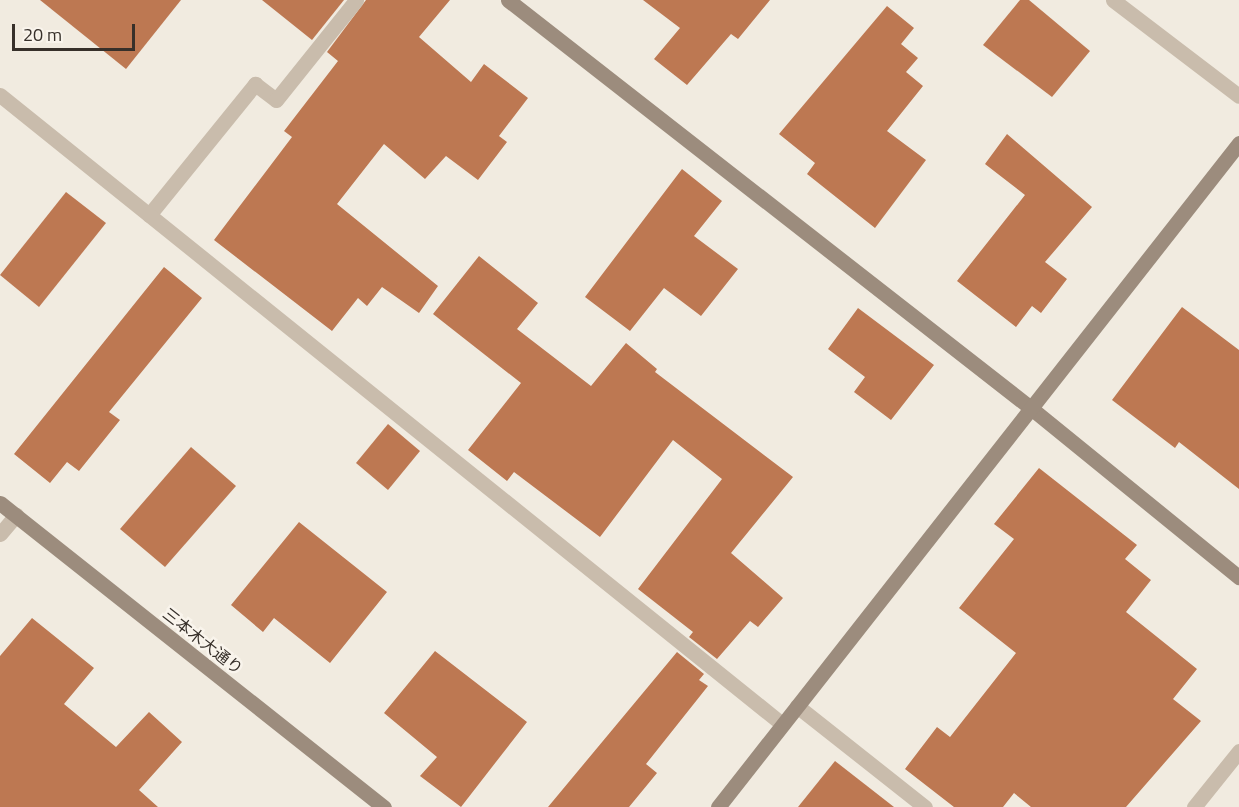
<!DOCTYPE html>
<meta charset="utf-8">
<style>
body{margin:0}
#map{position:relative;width:1239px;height:807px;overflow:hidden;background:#f1ebe0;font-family:"Titillium Web","Noto Sans JP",sans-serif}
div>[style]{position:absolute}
.building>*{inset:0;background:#bd7852}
.lane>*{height:15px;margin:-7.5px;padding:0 7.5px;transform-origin:7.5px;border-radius:7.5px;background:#c9bcac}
.street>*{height:15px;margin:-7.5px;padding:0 7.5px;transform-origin:7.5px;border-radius:7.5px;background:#c9bcac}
.secondary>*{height:15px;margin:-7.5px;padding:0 7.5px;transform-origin:7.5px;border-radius:7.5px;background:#9c8c7d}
span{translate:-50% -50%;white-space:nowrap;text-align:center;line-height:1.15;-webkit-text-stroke:5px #f9f4ec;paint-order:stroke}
.street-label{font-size:16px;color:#37302a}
.scale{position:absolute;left:12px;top:24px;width:123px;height:27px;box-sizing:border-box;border:3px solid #37302a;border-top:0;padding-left:8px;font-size:18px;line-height:21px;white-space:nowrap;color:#37302a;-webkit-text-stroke:4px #f9f4ec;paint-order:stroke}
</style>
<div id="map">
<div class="building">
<div style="clip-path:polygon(40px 0,181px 0,126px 69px)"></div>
<div style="clip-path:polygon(262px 0,344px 0,312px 40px)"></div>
<div style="clip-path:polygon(366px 0,450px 0,419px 37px,471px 82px,484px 64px,528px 98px,499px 136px,507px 142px,478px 180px,446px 156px,425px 179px,384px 144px,337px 204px,438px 286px,419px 313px,382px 287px,367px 306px,358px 298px,332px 331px,214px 240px,292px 137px,284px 131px,338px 61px,327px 52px)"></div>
<div style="clip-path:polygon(643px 0,770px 0,738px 39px,731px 34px,687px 85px,654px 59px,680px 28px)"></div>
<div style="clip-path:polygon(1020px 0,1029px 0,1090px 51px,1052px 97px,983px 45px)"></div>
<div style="clip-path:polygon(887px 6px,914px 28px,901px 44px,918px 58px,906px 72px,923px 86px,887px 131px,926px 160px,875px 228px,807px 174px,815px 163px,779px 134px)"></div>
<div style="clip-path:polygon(1007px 134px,1092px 207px,1045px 262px,1067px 279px,1041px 313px,1032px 306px,1016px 327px,957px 281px,1025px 195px,985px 164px)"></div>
<div style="clip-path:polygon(682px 169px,722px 201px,694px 236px,738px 269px,701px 316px,664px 288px,630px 331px,585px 297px)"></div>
<div style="clip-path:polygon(66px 192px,106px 223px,39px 307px,0 275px)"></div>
<div style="clip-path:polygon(479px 256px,538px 303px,517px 329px,591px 386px,626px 343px,657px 369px,655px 372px,793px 477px,731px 553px,783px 598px,758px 627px,750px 621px,717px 659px,689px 637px,693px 632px,638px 589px,722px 479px,673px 440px,600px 537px,514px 472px,507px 481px,468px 450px,521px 383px,433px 314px)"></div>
<div style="clip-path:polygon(164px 267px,202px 298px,109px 412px,120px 420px,79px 471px,67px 462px,50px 483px,14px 454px)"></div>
<div style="clip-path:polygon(1182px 307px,1239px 350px,1239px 489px,1179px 442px,1175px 448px,1112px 400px)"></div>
<div style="clip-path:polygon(858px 308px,934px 365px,891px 420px,854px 392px,865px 377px,828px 349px)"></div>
<div style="clip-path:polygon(388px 424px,420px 451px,388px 490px,356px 463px)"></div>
<div style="clip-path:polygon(191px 447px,236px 486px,165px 567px,120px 529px)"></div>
<div style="clip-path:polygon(1039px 468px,1137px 545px,1125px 559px,1151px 580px,1126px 612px,1197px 669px,1173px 699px,1201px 721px,1126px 807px,1031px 807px,1014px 793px,1003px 807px,954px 807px,905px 769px,937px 727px,950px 737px,1016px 653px,959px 608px,1014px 539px,994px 524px)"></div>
<div style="clip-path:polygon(299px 522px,387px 592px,330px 663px,274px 618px,263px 632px,231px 605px)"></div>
<div style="clip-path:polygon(32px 618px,94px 668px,64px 704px,116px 747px,149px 712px,182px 742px,139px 790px,158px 807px,0 807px,0 656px)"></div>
<div style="clip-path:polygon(435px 651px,527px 722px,461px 807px,420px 776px,437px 757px,384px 713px)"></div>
<div style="clip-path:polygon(677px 652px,704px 674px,699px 680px,708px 686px,646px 764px,657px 773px,629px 807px,548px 807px)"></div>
<div style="clip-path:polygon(835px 761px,894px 807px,798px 807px)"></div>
</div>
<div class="lane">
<div style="left:1113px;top:0;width:158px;rotate:37.3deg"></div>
<div style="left:149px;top:215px;width:169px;rotate:-51deg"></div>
<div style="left:255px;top:84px;width:26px;rotate:37deg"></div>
<div style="left:276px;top:100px;width:128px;rotate:-51.3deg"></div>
<div style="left:0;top:534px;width:25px;rotate:-50deg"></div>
<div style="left:797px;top:706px;width:163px;rotate:38.3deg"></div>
<div style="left:1194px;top:807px;width:72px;rotate:-51.2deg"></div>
</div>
<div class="street">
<div style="left:0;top:95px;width:1004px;rotate:38.81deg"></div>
</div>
<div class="secondary">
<div style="left:508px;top:0;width:665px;rotate:37.97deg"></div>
<div style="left:1032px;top:409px;width:267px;rotate:39.1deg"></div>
<div style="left:0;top:503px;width:490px;rotate:38.4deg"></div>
<div style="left:718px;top:807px;width:844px;rotate:-51.88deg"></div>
</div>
<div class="street-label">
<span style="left:203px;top:641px;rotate:38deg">三本木大通り</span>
</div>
<div class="scale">20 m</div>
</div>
